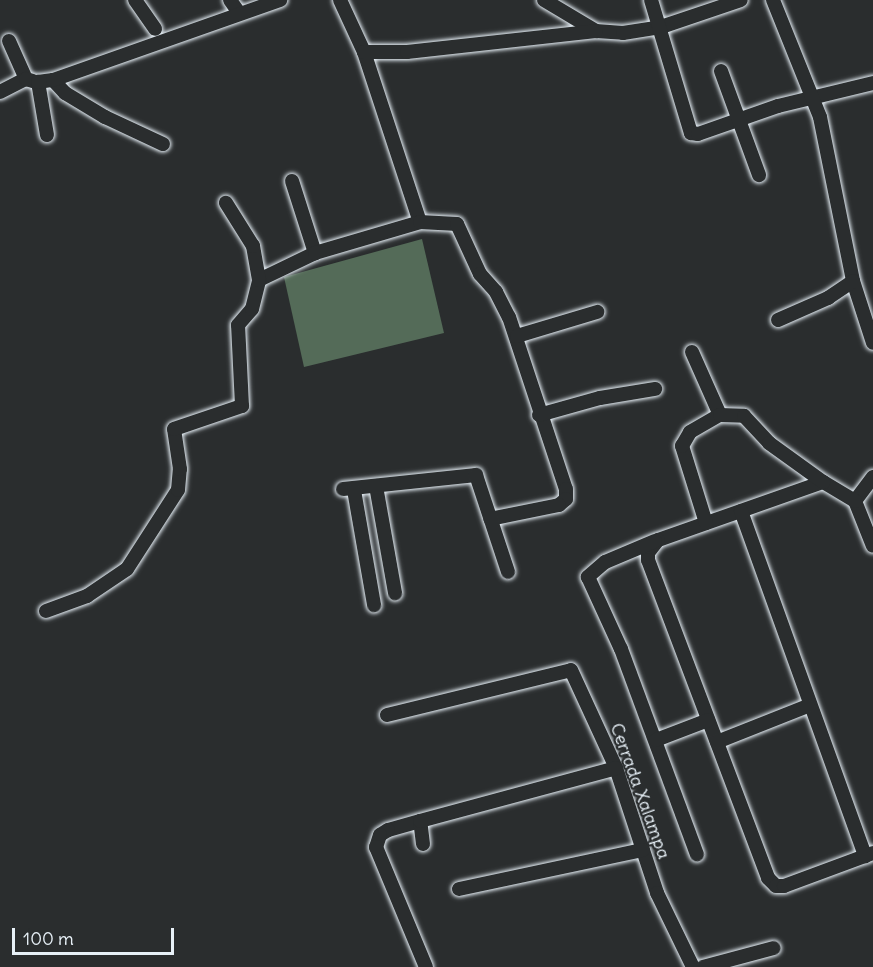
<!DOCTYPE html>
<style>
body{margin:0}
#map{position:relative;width:873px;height:967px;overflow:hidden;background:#2a2d2e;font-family:Delius,sans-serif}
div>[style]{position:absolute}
.green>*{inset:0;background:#546b58}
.roads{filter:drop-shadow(0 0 2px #e8f1f8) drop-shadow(0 0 2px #e8f1f8)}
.minor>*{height:14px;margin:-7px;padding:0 7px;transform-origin:7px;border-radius:7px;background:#2a2d2e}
span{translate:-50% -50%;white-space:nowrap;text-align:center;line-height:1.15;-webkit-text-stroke:4.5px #2a2d2e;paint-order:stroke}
.street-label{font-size:18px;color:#e8f1f8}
.scale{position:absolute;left:12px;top:928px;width:162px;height:27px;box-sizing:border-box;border:3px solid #e8f1f8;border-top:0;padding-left:8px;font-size:18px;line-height:21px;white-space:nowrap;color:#e8f1f8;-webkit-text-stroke:4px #2a2d2e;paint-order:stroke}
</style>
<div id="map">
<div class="green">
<div style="clip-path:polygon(422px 239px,444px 333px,304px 367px,284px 277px)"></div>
</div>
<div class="roads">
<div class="minor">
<div style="left:135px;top:0;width:35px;rotate:55deg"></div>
<div style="left:230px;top:0;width:16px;rotate:55deg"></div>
<div style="left:340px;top:0;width:57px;rotate:65.2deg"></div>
<div style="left:364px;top:52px;width:179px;rotate:71.8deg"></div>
<div style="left:544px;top:0;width:61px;rotate:30.8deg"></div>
<div style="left:596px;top:31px;width:27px;rotate:4deg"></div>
<div style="left:623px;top:33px;width:38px;rotate:-9deg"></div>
<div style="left:661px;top:27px;width:84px;rotate:-18.6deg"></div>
<div style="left:651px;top:0;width:139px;rotate:73.3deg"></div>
<div style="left:691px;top:133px;width:7px;rotate:8deg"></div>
<div style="left:698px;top:134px;width:85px;rotate:-19.3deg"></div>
<div style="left:778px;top:106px;width:98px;rotate:-13.6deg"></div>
<div style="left:773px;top:0;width:126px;rotate:68.1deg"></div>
<div style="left:820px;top:117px;width:167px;rotate:78.6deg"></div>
<div style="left:853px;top:281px;width:65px;rotate:72.1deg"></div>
<div style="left:9px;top:41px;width:42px;rotate:65.9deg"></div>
<div style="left:364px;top:52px;width:43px"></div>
<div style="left:407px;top:52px;width:190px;rotate:-6.3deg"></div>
<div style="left:721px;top:71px;width:111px;rotate:69.9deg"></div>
<div style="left:53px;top:80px;width:18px;rotate:47deg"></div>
<div style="left:65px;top:93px;width:47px;rotate:31deg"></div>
<div style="left:105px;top:117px;width:64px;rotate:25deg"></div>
<div style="left:0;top:92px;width:29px;rotate:-27deg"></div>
<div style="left:26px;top:79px;width:7px;rotate:16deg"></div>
<div style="left:47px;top:135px;width:54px;rotate:-99.6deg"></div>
<div style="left:38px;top:82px;width:15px;rotate:-8deg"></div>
<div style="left:53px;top:80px;width:241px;rotate:-19.4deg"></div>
<div style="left:292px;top:181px;width:76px;rotate:72.3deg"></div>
<div style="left:259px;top:280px;width:62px;rotate:-25.7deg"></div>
<div style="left:315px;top:253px;width:109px;rotate:-16.4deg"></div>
<div style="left:420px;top:222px;width:37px;rotate:3deg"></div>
<div style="left:457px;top:224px;width:55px;rotate:65.3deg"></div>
<div style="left:480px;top:274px;width:24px;rotate:48deg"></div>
<div style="left:496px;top:292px;width:28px;rotate:63deg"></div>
<div style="left:509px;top:317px;width:181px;rotate:71.7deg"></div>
<div style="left:566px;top:489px;width:10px;rotate:90deg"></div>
<div style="left:566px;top:499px;width:9px;rotate:139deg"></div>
<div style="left:559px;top:505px;width:70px;rotate:168.5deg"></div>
<div style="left:778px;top:320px;width:55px;rotate:-23.7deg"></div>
<div style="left:828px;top:298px;width:30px;rotate:-34deg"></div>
<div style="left:517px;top:336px;width:84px;rotate:-16.7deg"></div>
<div style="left:692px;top:352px;width:69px;rotate:66deg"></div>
<div style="left:539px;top:415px;width:63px;rotate:-15.6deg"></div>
<div style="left:600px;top:398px;width:56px;rotate:-9.3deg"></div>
<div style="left:873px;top:477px;width:30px;rotate:127deg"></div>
<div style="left:855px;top:501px;width:48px;rotate:68.2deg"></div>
<div style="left:376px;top:486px;width:109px;rotate:79.9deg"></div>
<div style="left:343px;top:489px;width:134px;rotate:-6deg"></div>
<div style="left:476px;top:475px;width:102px;rotate:71.7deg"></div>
<div style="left:354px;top:490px;width:117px;rotate:80.1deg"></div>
<div style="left:855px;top:501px;width:37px;rotate:-149deg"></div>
<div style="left:823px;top:482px;width:175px;rotate:160.6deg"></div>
<div style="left:658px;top:540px;width:16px;rotate:128deg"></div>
<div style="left:648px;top:553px;width:7px;rotate:90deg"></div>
<div style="left:648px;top:560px;width:340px;rotate:69.3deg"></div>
<div style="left:768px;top:878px;width:11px;rotate:45deg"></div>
<div style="left:776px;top:886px;width:8px"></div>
<div style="left:784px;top:886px;width:95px;rotate:-20.3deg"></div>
<div style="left:741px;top:511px;width:367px;rotate:70.2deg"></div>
<div style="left:706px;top:523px;width:81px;rotate:-107.3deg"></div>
<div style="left:682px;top:446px;width:16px;rotate:-60deg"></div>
<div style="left:690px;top:432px;width:34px;rotate:-30deg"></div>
<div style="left:720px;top:415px;width:24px;rotate:2deg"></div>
<div style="left:744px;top:416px;width:37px;rotate:47deg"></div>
<div style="left:769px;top:443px;width:67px;rotate:35.8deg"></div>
<div style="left:655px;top:541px;width:54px;rotate:157.2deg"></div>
<div style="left:605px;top:562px;width:23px;rotate:139deg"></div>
<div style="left:588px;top:577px;width:79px;rotate:65.4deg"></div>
<div style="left:621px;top:649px;width:219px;rotate:69.7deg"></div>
<div style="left:46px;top:611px;width:44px;rotate:-20.1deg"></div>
<div style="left:87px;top:596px;width:48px;rotate:-34deg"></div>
<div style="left:127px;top:569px;width:94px;rotate:-57.2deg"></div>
<div style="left:178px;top:490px;width:21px;rotate:-85deg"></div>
<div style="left:180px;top:469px;width:40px;rotate:-98.5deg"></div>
<div style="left:174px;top:429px;width:72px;rotate:-18.7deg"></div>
<div style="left:242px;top:406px;width:81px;rotate:-92.8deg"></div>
<div style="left:238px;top:325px;width:21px;rotate:-49deg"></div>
<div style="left:252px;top:309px;width:30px;rotate:-76deg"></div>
<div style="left:259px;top:280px;width:35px;rotate:-100deg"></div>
<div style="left:253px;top:246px;width:51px;rotate:-122.1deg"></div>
<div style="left:387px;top:715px;width:189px;rotate:-13.7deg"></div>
<div style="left:571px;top:670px;width:108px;rotate:65.3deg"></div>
<div style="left:616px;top:768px;width:132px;rotate:71.8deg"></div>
<div style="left:657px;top:893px;width:82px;rotate:64.1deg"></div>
<div style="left:656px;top:740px;width:56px;rotate:-21deg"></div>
<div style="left:717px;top:742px;width:98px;rotate:-21.6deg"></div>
<div style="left:420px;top:821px;width:33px;rotate:164deg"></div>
<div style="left:388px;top:830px;width:9px;rotate:148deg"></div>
<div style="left:380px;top:835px;width:13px;rotate:108deg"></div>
<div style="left:376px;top:847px;width:130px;rotate:67.4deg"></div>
<div style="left:423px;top:844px;width:23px;rotate:-97deg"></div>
<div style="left:420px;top:821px;width:203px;rotate:-15.1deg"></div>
<div style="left:459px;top:889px;width:188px;rotate:-12deg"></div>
<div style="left:703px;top:967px;width:73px;rotate:-15deg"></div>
</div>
</div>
<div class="street-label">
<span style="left:640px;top:791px;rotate:70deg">Cerrada Xalampa</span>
</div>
<div class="scale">100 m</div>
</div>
